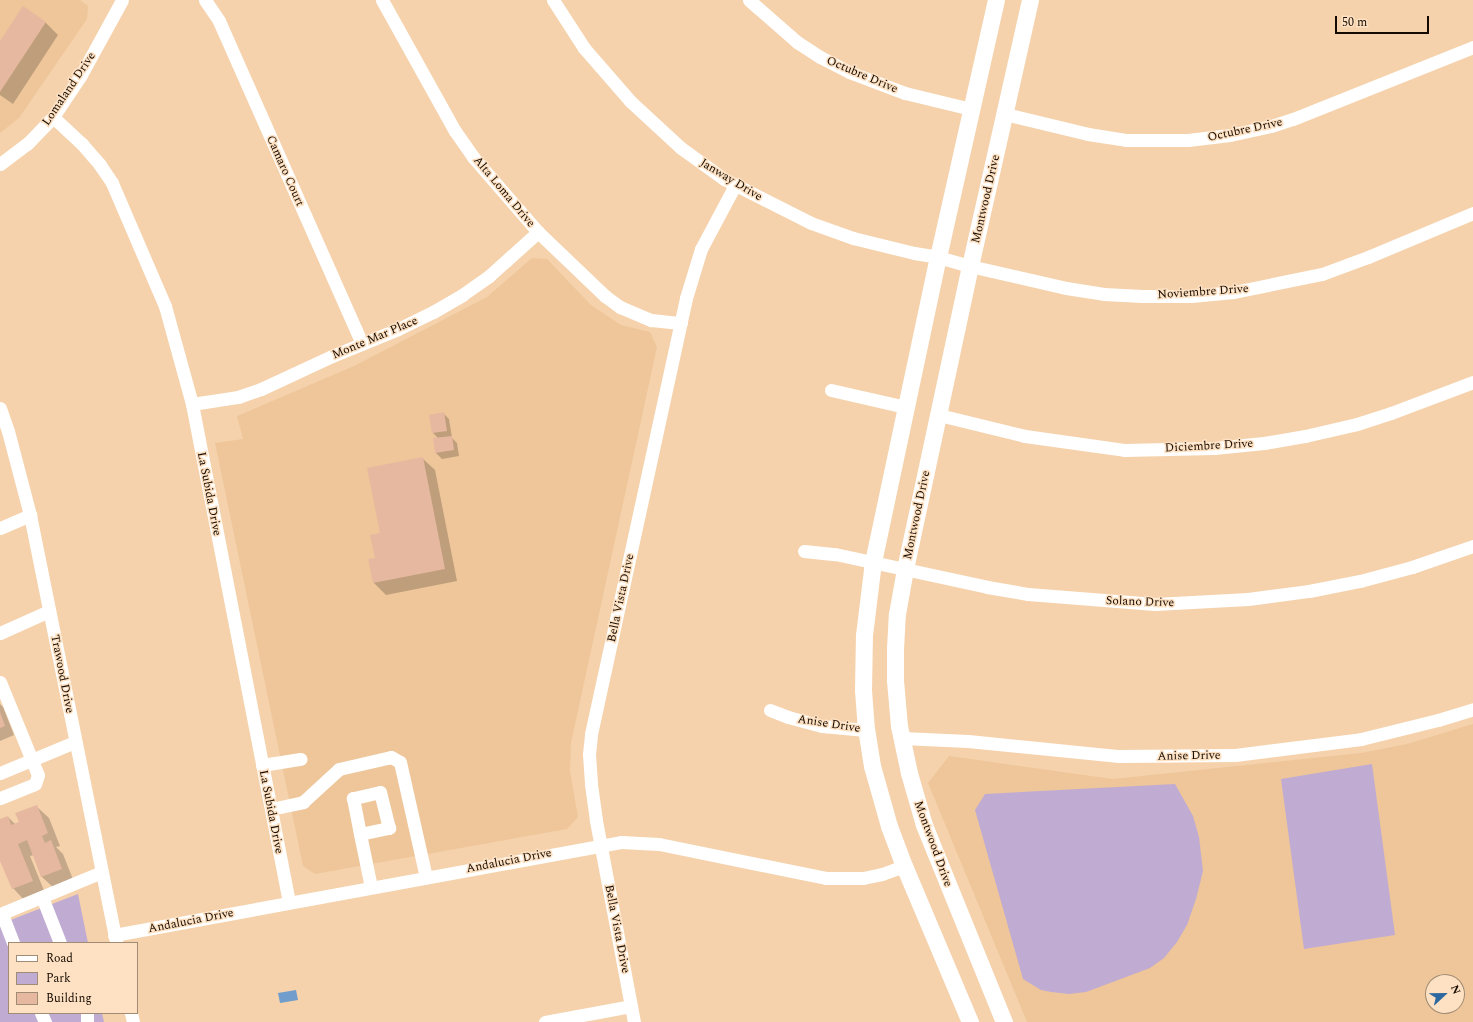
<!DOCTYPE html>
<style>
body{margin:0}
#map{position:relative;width:1473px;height:1022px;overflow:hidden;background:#f5d2ac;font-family:Spectral,serif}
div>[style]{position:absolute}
.built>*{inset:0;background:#eec69a}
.green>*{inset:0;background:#c0abd2}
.water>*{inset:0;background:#709dcb}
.shadow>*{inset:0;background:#0003}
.building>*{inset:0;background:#e6b89f}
.minor>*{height:13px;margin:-6.5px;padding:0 6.5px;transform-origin:6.5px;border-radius:6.5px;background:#fff}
.major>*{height:17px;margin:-8.5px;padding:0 8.5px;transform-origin:8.5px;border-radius:8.5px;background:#fff}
span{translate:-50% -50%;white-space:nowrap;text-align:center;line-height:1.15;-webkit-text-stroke:3px #fde1c2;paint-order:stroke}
.street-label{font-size:12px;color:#150a01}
.legend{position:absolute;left:8px;top:942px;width:130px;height:72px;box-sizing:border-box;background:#fde1c2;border:1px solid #a08b75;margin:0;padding:5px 7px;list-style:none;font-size:12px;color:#150a01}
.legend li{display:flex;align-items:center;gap:8px;height:20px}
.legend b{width:20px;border:1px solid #a08b75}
.north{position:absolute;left:1425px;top:974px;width:40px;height:40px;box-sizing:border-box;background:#fde1c2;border:1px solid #a08b75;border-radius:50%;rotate:68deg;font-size:11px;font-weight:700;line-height:16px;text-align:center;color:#150a01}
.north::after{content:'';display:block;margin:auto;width:14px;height:18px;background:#2c689f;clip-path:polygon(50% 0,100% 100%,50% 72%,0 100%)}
.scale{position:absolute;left:1335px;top:16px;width:94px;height:18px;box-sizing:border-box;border:2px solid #150a01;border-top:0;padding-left:5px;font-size:12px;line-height:14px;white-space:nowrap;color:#150a01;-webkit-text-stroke:3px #fde1c2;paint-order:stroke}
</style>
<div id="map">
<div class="built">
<div style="clip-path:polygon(0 0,80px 0,88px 6px,87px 19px,19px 118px,0 133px)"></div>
<div style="clip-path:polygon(532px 258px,547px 259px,591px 305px,621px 325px,650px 332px,657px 347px,571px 743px,570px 771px,578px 817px,567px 829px,315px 874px,303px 866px,215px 443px,243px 439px,237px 416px,354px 366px,487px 297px)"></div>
<div style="clip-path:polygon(evenodd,1473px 724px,1473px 1022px,1027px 1022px,928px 783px,949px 756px,1113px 779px,1361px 753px,1407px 744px,1473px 724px,1433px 982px,1457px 982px,1457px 1006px,1433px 1006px,1433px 982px)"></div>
</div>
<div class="green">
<div style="clip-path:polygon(1372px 764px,1395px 935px,1304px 949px,1281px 779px)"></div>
<div style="clip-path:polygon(1175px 784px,1193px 816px,1199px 837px,1203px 871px,1196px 899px,1187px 925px,1177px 942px,1164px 958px,1150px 968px,1086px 992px,1069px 994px,1051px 992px,1041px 990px,1023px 979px,975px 810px,985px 794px)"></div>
<div style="clip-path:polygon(78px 894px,88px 943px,9px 943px,9px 1013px,102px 1013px,104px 1022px,0 1022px,0 924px)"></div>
</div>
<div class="water">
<div style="clip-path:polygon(296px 990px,298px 1000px,280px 1003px,278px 993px)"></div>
</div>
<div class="shadow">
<div style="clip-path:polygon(23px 8px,46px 23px,58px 35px,13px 104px,0 95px,0 43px)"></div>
<div style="clip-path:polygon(443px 413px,449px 419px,452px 438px,457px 443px,459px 456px,442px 459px,436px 453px,439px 439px,433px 433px)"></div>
<div style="clip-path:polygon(422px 458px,435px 470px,457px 581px,386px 595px,374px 583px,381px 534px)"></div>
<div style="clip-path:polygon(0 704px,3px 707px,14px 735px,0 741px)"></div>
<div style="clip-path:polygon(36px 806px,49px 818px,60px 846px,56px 847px,63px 854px,74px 882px,55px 889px,42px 877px,34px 855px,30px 856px,45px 893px,25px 901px,13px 888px,0 856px,0 820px,8px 817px,15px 824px,20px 822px)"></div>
</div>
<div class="building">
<div style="clip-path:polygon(23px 6px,46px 22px,0 92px,0 41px)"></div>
<div style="clip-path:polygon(444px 412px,447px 431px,432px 433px,429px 415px)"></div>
<div style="clip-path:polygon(452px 436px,454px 450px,435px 453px,433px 438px)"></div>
<div style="clip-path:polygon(423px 457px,445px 569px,373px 583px,368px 559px,375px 558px,370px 535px,380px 533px,367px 468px)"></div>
<div style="clip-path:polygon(0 712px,5px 726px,0 728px)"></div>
<div style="clip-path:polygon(37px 805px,48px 833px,42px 836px,45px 843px,51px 840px,62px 869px,41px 877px,27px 840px,18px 844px,33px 881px,12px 889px,0 861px,0 819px,8px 816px,11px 825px,19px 822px,15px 813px)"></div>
</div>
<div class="minor">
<div style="left:205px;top:0;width:25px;rotate:56deg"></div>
<div style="left:219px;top:21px;width:353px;rotate:66.1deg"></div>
<div style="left:382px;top:0;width:150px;rotate:60.9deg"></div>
<div style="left:455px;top:131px;width:32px;rotate:55deg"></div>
<div style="left:473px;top:157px;width:99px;rotate:49.1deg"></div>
<div style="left:538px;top:232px;width:93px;rotate:43.7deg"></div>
<div style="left:605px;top:296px;width:19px;rotate:36deg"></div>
<div style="left:620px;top:307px;width:34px;rotate:23deg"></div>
<div style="left:651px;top:320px;width:30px;rotate:6deg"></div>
<div style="left:553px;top:0;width:57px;rotate:57.1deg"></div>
<div style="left:584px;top:48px;width:70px;rotate:49deg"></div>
<div style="left:630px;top:101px;width:69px;rotate:42.7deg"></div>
<div style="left:681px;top:148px;width:53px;rotate:35.8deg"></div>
<div style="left:724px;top:179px;width:97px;rotate:26.8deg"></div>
<div style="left:811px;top:223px;width:45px;rotate:19.7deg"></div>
<div style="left:853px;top:238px;width:63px;rotate:13.8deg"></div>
<div style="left:914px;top:253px;width:24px;rotate:9deg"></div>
<div style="left:938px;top:257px;width:33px;rotate:16deg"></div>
<div style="left:970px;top:266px;width:98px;rotate:12.9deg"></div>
<div style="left:1066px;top:288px;width:38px;rotate:9deg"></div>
<div style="left:1104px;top:294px;width:38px;rotate:3deg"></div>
<div style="left:1142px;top:296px;width:49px"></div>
<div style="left:1191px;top:296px;width:43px;rotate:-5.3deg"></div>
<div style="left:1234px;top:292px;width:90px;rotate:-11.6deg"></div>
<div style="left:1322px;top:274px;width:49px;rotate:-20.3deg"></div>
<div style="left:1368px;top:257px;width:114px;rotate:-22.7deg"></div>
<div style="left:749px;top:0;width:64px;rotate:41.2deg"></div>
<div style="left:797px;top:42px;width:27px;rotate:33deg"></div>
<div style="left:820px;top:57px;width:33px;rotate:27deg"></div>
<div style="left:849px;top:72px;width:60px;rotate:20.6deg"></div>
<div style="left:905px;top:93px;width:68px;rotate:13.6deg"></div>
<div style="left:1005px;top:114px;width:85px;rotate:13.5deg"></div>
<div style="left:1088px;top:134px;width:38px;rotate:9deg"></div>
<div style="left:1126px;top:140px;width:62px"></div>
<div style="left:1188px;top:140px;width:42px;rotate:-6.8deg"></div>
<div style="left:1230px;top:135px;width:42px;rotate:-12.4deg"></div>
<div style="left:1271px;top:126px;width:23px;rotate:-18deg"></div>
<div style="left:1293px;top:119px;width:194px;rotate:-21.8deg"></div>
<div style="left:53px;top:117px;width:40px;rotate:43deg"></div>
<div style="left:82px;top:144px;width:28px;rotate:49deg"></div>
<div style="left:100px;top:165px;width:22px;rotate:56deg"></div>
<div style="left:112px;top:183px;width:134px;rotate:66.7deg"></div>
<div style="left:165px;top:306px;width:102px;rotate:74.6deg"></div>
<div style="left:192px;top:404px;width:507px;rotate:78.98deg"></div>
<div style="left:0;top:164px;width:34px;rotate:-37deg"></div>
<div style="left:27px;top:144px;width:37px;rotate:-46deg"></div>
<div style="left:53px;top:117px;width:50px;rotate:-56.3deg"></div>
<div style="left:81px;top:75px;width:85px;rotate:-61.3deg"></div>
<div style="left:831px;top:390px;width:77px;rotate:12.8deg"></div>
<div style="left:192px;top:404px;width:47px;rotate:-8.7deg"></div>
<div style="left:238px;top:397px;width:24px;rotate:-19deg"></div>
<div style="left:261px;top:389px;width:78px;rotate:-24.9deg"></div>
<div style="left:332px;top:356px;width:71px;rotate:-22.2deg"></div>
<div style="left:398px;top:329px;width:39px;rotate:-26deg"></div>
<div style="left:433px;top:312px;width:34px;rotate:-30deg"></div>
<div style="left:462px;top:295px;width:33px;rotate:-35deg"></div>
<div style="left:489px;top:276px;width:66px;rotate:-41.9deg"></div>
<div style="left:0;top:408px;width:24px;rotate:71deg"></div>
<div style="left:8px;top:431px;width:87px;rotate:75.3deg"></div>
<div style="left:30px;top:515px;width:437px;rotate:78.6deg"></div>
<div style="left:939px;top:415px;width:89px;rotate:13.7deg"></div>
<div style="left:1025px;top:436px;width:100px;rotate:8deg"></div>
<div style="left:1124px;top:450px;width:90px;rotate:-1.3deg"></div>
<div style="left:1214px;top:448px;width:50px;rotate:-5.7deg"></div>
<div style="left:1264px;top:443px;width:42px;rotate:-9.7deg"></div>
<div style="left:1305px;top:436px;width:53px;rotate:-13deg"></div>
<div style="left:1357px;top:424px;width:36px;rotate:-18deg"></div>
<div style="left:1391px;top:413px;width:88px;rotate:-20.7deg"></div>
<div style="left:0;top:528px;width:33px;rotate:-23deg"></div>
<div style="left:804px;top:551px;width:31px;rotate:6deg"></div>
<div style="left:835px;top:554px;width:156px;rotate:12.2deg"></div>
<div style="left:987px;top:587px;width:42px;rotate:9.7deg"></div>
<div style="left:1028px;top:594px;width:127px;rotate:4.5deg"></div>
<div style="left:1155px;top:604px;width:93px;rotate:-3.1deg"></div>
<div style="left:1248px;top:599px;width:62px;rotate:-7.5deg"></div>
<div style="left:1309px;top:591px;width:52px;rotate:-11.1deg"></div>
<div style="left:1360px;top:581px;width:54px;rotate:-15.1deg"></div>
<div style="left:1412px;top:567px;width:65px;rotate:-19deg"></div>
<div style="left:0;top:633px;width:54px;rotate:-24.2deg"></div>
<div style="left:0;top:682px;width:100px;rotate:67.8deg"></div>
<div style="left:38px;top:775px;width:9px;rotate:108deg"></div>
<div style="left:35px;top:784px;width:38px;rotate:158deg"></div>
<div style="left:770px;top:710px;width:19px;rotate:21deg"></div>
<div style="left:788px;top:717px;width:35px;rotate:15deg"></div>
<div style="left:822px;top:726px;width:44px;rotate:5.2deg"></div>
<div style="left:902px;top:738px;width:66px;rotate:2.6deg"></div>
<div style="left:968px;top:741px;width:152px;rotate:5.7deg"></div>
<div style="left:1119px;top:756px;width:116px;rotate:-0.5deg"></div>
<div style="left:1235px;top:755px;width:127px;rotate:-7.2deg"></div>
<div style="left:1361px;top:739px;width:79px;rotate:-13.9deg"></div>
<div style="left:1438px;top:720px;width:37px;rotate:-17deg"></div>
<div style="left:262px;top:765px;width:39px;rotate:-9deg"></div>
<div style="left:0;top:773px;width:81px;rotate:-22.5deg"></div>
<div style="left:271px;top:809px;width:33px;rotate:-12deg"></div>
<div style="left:303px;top:802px;width:49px;rotate:-42.5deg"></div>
<div style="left:339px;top:769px;width:53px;rotate:-13deg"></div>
<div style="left:391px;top:757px;width:10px;rotate:29deg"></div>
<div style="left:400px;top:762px;width:118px;rotate:77.3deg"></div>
<div style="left:360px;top:834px;width:30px;rotate:-12deg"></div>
<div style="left:389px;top:828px;width:37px;rotate:-104deg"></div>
<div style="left:380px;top:792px;width:28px;rotate:167deg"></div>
<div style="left:353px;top:798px;width:37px;rotate:79deg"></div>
<div style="left:360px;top:834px;width:54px;rotate:78.3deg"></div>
<div style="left:42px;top:897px;width:49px;rotate:68.6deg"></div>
<div style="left:0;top:914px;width:110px;rotate:-22.4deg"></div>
<div style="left:2px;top:914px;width:31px;rotate:69deg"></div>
<div style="left:114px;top:935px;width:515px;rotate:-10.39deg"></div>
<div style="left:621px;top:842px;width:38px;rotate:3deg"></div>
<div style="left:659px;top:844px;width:170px;rotate:11.5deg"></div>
<div style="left:826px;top:878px;width:37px"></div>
<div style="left:863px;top:878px;width:19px;rotate:-12deg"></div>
<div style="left:882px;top:874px;width:23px;rotate:-20deg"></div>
<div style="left:41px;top:1013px;width:10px;rotate:66deg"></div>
<div style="left:131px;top:1013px;width:9px;rotate:77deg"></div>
<div style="left:87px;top:1022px;width:9px;rotate:-90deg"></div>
<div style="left:545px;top:1022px;width:87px;rotate:-10.5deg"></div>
<div style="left:634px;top:1022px;width:206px;rotate:-100.7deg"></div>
<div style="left:596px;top:820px;width:37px;rotate:-98deg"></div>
<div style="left:591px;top:783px;width:29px;rotate:-94deg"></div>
<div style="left:589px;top:754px;width:20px;rotate:-84deg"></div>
<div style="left:591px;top:734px;width:446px;rotate:-77.7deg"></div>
<div style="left:686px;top:298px;width:51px;rotate:-73deg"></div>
<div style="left:701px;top:249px;width:72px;rotate:-62deg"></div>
</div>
<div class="major">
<div style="left:970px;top:1022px;width:169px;rotate:-112.9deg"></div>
<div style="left:904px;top:866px;width:43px;rotate:-110.6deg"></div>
<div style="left:889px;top:826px;width:62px;rotate:-105.8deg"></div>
<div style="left:872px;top:766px;width:36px;rotate:-99deg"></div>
<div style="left:866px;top:730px;width:40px;rotate:-94.3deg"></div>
<div style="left:863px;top:690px;width:55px;rotate:-89deg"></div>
<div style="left:864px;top:635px;width:74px;rotate:-83deg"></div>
<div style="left:873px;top:562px;width:312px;rotate:-78deg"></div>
<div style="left:938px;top:257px;width:263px;rotate:-77.3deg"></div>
<div style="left:1004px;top:1022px;width:213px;rotate:-112.1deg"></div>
<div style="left:924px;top:825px;width:54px;rotate:-106.1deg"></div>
<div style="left:909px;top:773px;width:48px;rotate:-102deg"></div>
<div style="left:899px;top:726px;width:46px;rotate:-95deg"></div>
<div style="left:895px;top:680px;width:31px;rotate:-90deg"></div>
<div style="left:895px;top:649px;width:35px;rotate:-87deg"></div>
<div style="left:897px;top:614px;width:46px;rotate:-79.9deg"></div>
<div style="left:905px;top:569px;width:310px;rotate:-77.9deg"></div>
<div style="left:970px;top:266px;width:273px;rotate:-77.3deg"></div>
</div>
<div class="street-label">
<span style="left:862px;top:75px;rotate:23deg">Octubre Drive</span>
<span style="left:69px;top:89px;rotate:-56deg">Lomaland Drive</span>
<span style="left:1245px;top:130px;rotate:-12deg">Octubre Drive</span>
<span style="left:285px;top:171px;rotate:66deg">Camaro Court</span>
<span style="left:731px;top:180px;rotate:31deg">Janway Drive</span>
<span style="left:504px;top:192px;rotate:50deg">Alta Loma Drive</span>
<span style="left:986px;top:199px;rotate:-77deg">Montwood Drive</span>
<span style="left:1203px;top:292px;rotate:-4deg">Noviembre Drive</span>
<span style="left:375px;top:338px;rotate:-23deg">Monte Mar Place</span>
<span style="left:1209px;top:446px;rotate:-3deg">Diciembre Drive</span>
<span style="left:209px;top:494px;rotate:79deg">La Subida Drive</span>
<span style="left:917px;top:515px;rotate:-78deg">Montwood Drive</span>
<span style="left:621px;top:598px;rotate:-78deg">Bella Vista Drive</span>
<span style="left:1140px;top:602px;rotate:2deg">Solano Drive</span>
<span style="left:62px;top:674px;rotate:79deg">Trawood Drive</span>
<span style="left:829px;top:724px;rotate:9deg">Anise Drive</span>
<span style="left:1189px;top:756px;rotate:-1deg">Anise Drive</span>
<span style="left:271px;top:812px;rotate:79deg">La Subida Drive</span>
<span style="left:933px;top:844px;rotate:70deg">Montwood Drive</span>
<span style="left:509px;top:861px;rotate:-11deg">Andalucia Drive</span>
<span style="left:191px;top:921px;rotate:-11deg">Andalucia Drive</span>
<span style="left:617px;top:929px;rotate:79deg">Bella Vista Drive</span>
</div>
<ul class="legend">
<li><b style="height:5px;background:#fff"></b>Road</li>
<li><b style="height:11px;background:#c0abd2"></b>Park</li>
<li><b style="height:11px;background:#e6b89f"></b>Building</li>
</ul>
<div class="north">N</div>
<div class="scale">50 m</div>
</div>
